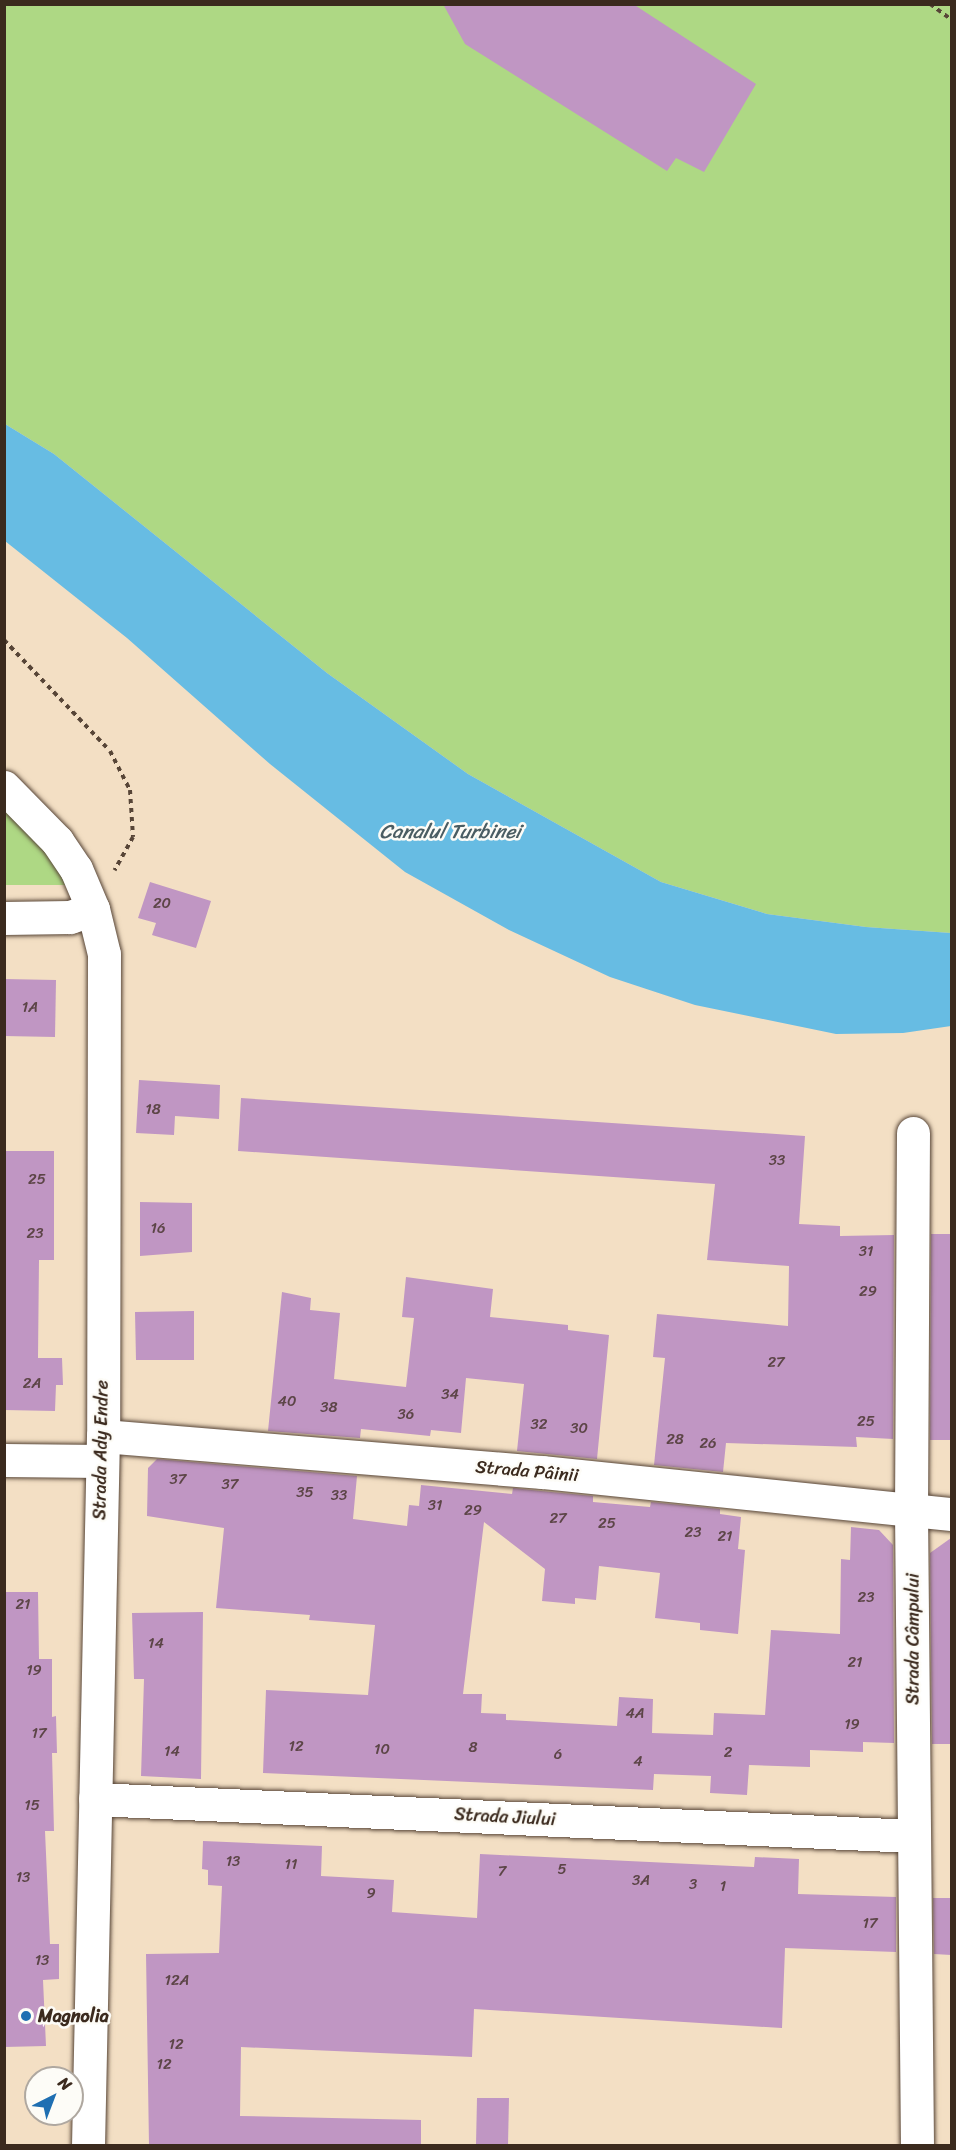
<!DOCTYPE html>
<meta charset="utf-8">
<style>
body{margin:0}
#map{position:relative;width:956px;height:2150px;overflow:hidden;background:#f3dfc4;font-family:Sriracha,sans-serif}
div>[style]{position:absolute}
.green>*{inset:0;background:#aed884}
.water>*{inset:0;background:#67bce3}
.building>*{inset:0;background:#c096c3}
.path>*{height:4px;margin-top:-2px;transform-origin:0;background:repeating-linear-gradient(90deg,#574537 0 4.5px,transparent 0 9px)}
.roads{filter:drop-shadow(0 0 2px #574537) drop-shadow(0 0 2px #574537)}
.minor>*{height:33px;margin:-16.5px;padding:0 16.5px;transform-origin:16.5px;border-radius:16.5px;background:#fff}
.dots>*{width:16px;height:16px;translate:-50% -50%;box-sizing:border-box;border:3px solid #fdfcf7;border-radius:50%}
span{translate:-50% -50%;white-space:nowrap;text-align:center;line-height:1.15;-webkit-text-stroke:5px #fdfcf7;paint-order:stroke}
.number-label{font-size:15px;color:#5c4547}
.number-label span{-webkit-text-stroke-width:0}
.street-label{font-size:18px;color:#3b2a1e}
.poi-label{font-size:18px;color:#3b2a1e;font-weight:700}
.left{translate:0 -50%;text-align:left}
.water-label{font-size:20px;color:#4a5d63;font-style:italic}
.frame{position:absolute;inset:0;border:6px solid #3b2a1e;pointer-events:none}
.north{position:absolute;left:24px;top:2066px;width:60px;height:60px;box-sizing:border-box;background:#fdfcf7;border:2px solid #afa8a0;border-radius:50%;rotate:42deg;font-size:16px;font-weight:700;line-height:24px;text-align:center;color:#3b2a1e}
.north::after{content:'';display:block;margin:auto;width:21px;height:27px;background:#1f6fb2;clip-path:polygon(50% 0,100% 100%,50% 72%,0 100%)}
</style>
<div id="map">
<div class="green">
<div style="clip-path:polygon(4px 5px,951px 5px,951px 933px,866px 927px,767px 914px,661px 882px,468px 774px,327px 673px,54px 454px,5px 424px)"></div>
<div style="clip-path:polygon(4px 789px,53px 851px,66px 885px,5px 885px)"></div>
</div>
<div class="water">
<div style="clip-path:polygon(5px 424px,54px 454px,327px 673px,468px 774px,661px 882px,767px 914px,866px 927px,951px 933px,951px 1026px,903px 1033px,836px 1034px,695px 1005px,610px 977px,509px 930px,405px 872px,270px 764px,127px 638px,5px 541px)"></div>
</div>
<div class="building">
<div style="clip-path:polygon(443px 4px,633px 4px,756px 84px,704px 172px,676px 158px,667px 171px,465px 44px)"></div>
<div style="clip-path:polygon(150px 882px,211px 901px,196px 948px,152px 935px,156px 923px,138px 918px)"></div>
<div style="clip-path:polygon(4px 979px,56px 980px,55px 1037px,4px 1036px)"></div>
<div style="clip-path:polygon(139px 1080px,220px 1085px,219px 1119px,175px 1116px,174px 1135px,136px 1133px)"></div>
<div style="clip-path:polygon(241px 1098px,805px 1136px,799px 1224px,840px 1226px,840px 1236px,894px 1235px,893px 1439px,856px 1437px,857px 1447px,726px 1443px,723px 1472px,654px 1465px,665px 1358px,653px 1357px,657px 1314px,788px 1326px,789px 1266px,707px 1260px,715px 1184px,238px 1151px)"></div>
<div style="clip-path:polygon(4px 1151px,54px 1151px,54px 1260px,39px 1260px,38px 1358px,62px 1358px,63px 1385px,56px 1385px,55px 1411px,4px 1410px)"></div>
<div style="clip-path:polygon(140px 1202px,192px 1203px,192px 1252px,140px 1256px)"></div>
<div style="clip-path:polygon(931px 1234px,951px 1234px,951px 1440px,930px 1440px)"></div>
<div style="clip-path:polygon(406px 1277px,493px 1289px,490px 1317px,568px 1325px,568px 1330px,609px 1335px,597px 1459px,517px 1451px,524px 1384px,466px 1378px,461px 1433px,431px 1430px,430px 1436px,361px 1429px,360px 1438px,268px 1431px,282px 1292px,311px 1298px,310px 1310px,340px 1313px,334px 1379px,406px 1387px,414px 1318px,402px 1317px)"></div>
<div style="clip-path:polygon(194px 1311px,194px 1360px,136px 1360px,135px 1312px)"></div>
<div style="clip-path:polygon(157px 1459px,357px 1476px,353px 1519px,407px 1526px,409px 1505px,419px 1506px,421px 1485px,512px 1494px,513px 1488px,541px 1491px,593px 1496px,593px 1502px,650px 1507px,651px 1502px,720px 1509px,720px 1514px,741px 1517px,738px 1549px,745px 1550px,738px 1634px,700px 1630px,700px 1623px,655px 1618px,660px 1573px,599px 1566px,596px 1600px,575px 1598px,575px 1604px,542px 1601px,545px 1569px,484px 1522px,463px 1694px,482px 1694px,481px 1713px,506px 1714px,506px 1720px,617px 1726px,619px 1697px,653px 1699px,652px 1733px,713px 1735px,714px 1713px,765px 1715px,771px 1630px,840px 1634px,841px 1559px,850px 1560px,851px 1527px,879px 1530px,893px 1545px,894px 1743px,863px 1742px,863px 1752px,810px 1750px,810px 1767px,749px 1765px,747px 1795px,710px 1793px,711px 1776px,654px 1774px,653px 1790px,263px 1773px,266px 1690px,368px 1695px,375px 1625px,309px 1620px,310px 1615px,216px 1608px,224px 1528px,147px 1516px,148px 1468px)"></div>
<div style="clip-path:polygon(951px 1538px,951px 1744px,932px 1744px,930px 1553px)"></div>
<div style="clip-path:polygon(4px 1592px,38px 1592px,39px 1659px,52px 1659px,52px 1717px,56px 1716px,57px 1753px,52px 1753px,54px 1831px,45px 1831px,50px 1944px,59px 1944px,59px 1979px,43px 1980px,46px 2046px,4px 2047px)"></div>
<div style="clip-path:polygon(203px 1612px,201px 1779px,141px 1776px,144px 1679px,134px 1679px,132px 1613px)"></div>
<div style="clip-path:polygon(203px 1841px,322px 1846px,321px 1876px,394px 1880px,392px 1912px,477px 1918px,480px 1854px,754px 1867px,755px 1857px,799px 1859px,798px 1894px,896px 1897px,896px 1952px,785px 1948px,782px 2028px,474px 2009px,472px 2057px,241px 2047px,240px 2116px,421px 2120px,421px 2145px,149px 2145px,146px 1954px,219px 1953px,222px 1886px,208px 1885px,208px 1870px,202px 1869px)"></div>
<div style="clip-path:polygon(933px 1898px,951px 1898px,951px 1955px,934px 1954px)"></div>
<div style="clip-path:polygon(477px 2098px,509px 2098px,508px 2145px,476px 2145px)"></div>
</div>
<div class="path">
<div style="left:930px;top:4px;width:27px;rotate:36deg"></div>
<div style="left:4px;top:640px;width:153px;rotate:46.3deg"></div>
<div style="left:110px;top:751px;width:44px;rotate:62.9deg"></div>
<div style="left:130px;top:790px;width:47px;rotate:86.3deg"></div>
<div style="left:133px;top:837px;width:38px;rotate:119deg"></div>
</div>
<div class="roads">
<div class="minor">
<div style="left:4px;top:787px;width:76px;rotate:45.5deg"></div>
<div style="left:57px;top:841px;width:34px;rotate:56deg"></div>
<div style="left:76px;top:869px;width:43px;rotate:67deg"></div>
<div style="left:93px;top:909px;width:46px;rotate:76.3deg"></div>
<div style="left:104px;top:954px;width:482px;rotate:90.1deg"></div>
<div style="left:103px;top:1436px;width:710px;rotate:91.21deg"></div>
<div style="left:4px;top:918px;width:66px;rotate:-0.9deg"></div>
<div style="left:70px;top:917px;width:24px;rotate:-19deg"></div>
<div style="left:913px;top:1133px;width:377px;rotate:90.3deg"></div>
<div style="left:911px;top:1510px;width:636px;rotate:89.46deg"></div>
<div style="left:103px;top:1436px;width:441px;rotate:4.7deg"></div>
<div style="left:543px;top:1472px;width:411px;rotate:5.9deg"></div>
<div style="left:4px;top:1460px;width:98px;rotate:0.6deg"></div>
<div style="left:95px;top:1799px;width:820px;rotate:2.59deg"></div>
</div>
</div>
<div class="dots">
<div style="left:26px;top:2016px;background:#1f6fb2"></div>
</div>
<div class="number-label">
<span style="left:162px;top:904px">20</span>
<span style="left:30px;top:1008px">1A</span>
<span style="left:153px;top:1110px">18</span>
<span style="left:777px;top:1161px">33</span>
<span style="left:37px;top:1180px">25</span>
<span style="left:158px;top:1229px">16</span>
<span style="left:35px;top:1234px">23</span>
<span style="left:866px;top:1252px">31</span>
<span style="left:868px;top:1292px">29</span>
<span style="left:776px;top:1363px">27</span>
<span style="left:32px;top:1384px">2A</span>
<span style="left:450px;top:1395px">34</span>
<span style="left:287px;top:1402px">40</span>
<span style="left:329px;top:1408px">38</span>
<span style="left:406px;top:1415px">36</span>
<span style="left:866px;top:1422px">25</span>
<span style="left:539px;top:1425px">32</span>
<span style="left:579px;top:1429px">30</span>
<span style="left:675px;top:1440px">28</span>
<span style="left:708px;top:1444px">26</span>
<span style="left:178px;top:1480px">37</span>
<span style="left:230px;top:1485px">37</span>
<span style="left:305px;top:1493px">35</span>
<span style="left:339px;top:1496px">33</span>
<span style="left:435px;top:1506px">31</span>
<span style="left:473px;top:1511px">29</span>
<span style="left:558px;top:1519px">27</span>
<span style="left:607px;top:1524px">25</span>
<span style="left:693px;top:1533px">23</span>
<span style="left:725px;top:1537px">21</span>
<span style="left:866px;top:1598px">23</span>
<span style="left:23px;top:1605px">21</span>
<span style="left:156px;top:1644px">14</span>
<span style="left:855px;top:1663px">21</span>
<span style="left:34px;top:1671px">19</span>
<span style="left:635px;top:1714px">4A</span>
<span style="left:852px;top:1725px">19</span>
<span style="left:39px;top:1734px">17</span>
<span style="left:296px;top:1747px">12</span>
<span style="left:473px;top:1748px">8</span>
<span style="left:382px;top:1750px">10</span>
<span style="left:172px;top:1752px">14</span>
<span style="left:728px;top:1753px">2</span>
<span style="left:558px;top:1755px">6</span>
<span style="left:638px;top:1762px">4</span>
<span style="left:32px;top:1806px">15</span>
<span style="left:233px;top:1862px">13</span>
<span style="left:291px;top:1865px">11</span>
<span style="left:562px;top:1870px">5</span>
<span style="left:502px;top:1872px">7</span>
<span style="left:23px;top:1878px">13</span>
<span style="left:641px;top:1881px">3A</span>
<span style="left:693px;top:1885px">3</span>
<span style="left:723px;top:1887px">1</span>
<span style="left:371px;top:1894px">9</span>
<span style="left:870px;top:1924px">17</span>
<span style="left:42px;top:1961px">13</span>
<span style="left:177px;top:1981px">12A</span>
<span style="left:176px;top:2045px">12</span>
<span style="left:164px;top:2065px">12</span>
</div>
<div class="street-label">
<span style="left:101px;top:1450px;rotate:-89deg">Strada Ady Endre</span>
<span style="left:527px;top:1471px;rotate:5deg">Strada Pâinii</span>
<span style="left:913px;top:1639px;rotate:-90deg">Strada Câmpului</span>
<span style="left:505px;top:1817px;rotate:3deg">Strada Jiului</span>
</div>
<div class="poi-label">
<span class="left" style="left:38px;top:2016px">Magnolia</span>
</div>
<div class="water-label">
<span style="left:450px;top:831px">Canalul Turbinei</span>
</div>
<div class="frame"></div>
<div class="north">N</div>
</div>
